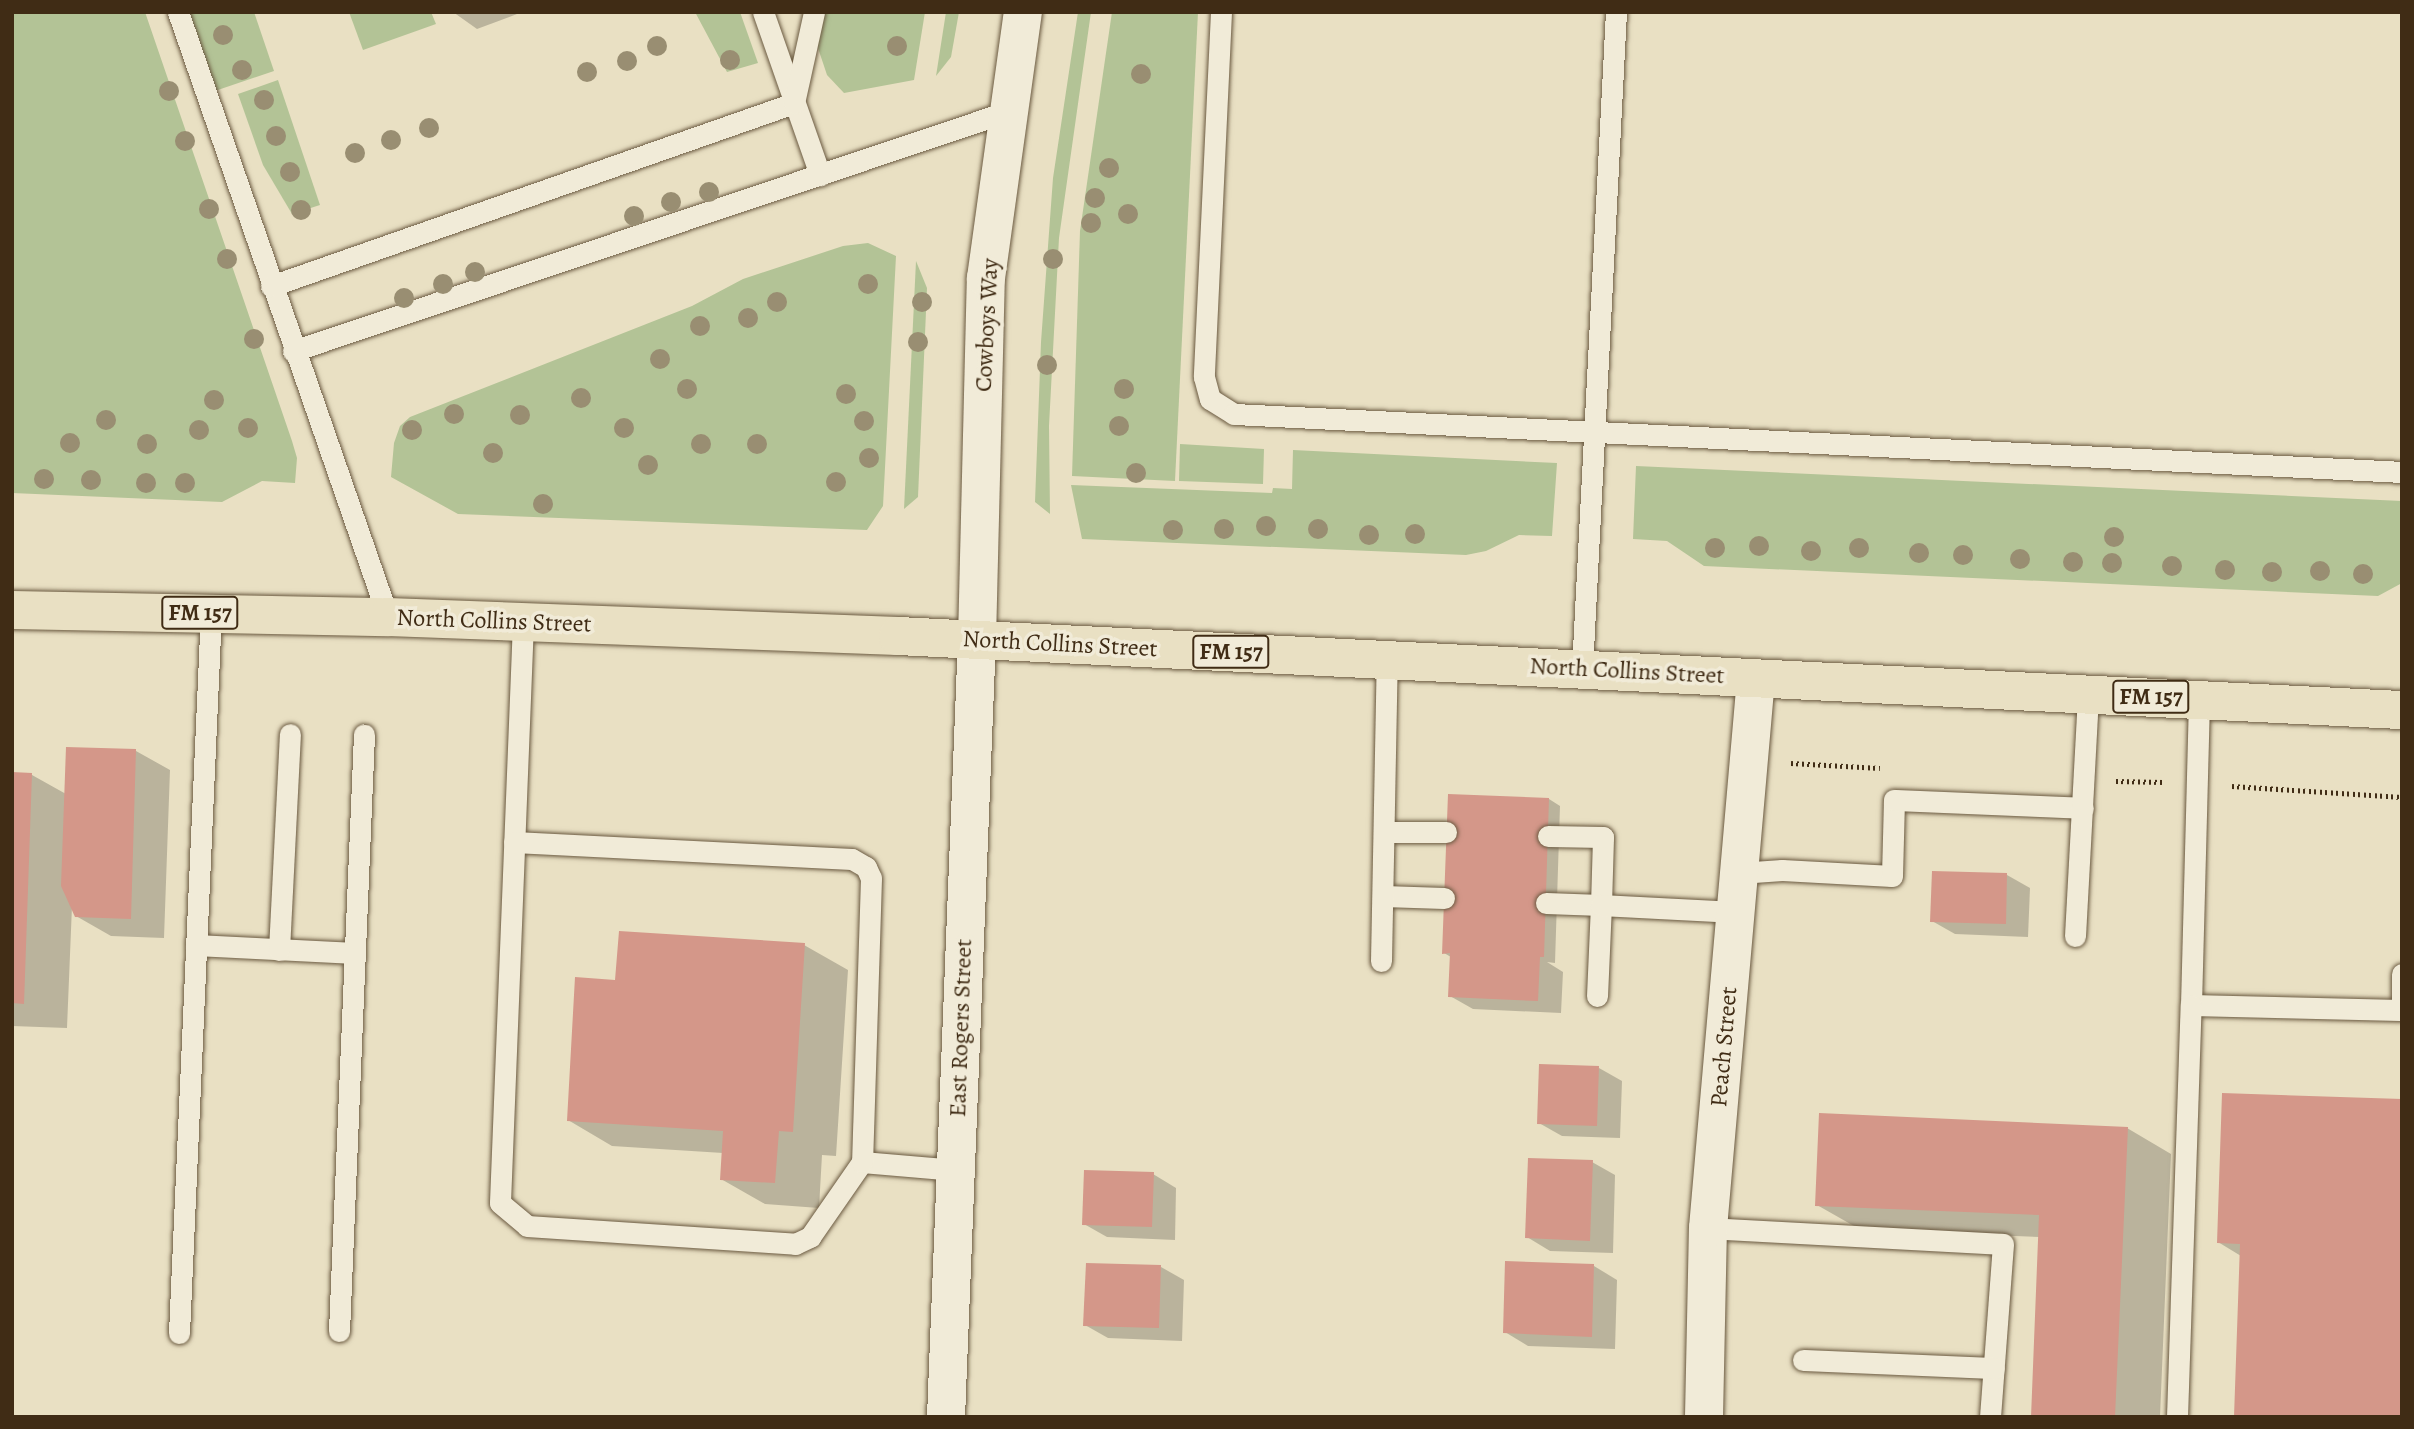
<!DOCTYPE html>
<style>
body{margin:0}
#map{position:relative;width:2414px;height:1429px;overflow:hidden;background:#e9e0c3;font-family:Alegreya,serif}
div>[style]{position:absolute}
.green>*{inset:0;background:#b3c396}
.shadow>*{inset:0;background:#0003}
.building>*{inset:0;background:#d49789}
.path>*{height:4.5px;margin-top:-2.25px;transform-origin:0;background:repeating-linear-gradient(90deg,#402c15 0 2px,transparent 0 5.5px)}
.roads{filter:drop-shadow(0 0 2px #6a5940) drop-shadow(0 0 2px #6a5940)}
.lane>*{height:21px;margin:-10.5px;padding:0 10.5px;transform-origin:10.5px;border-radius:10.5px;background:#f1ebd8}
.street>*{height:38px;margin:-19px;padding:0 19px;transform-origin:19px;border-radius:19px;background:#f1ebd8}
.secondary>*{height:38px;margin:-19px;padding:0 19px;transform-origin:19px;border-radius:19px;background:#f1ebd8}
.primary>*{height:38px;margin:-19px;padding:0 19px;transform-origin:19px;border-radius:19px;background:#e9e0c3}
.trees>*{width:20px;height:20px;margin:-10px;border-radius:50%;background:#998e72}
span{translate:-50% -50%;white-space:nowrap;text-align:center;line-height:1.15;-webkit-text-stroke:7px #f1ebd8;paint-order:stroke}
.shield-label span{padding:2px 5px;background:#f1ebd8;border:2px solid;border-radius:5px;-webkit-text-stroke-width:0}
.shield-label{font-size:23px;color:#402c15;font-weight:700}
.street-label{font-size:24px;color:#402c15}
.frame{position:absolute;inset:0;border:14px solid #402c15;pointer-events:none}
</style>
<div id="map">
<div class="green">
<div style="clip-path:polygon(12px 12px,145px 12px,292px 441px,297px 458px,295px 483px,262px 481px,222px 502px,12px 493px)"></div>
<div style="clip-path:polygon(182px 12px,254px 12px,274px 71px,209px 93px)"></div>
<div style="clip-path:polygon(349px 12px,431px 12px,436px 24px,363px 50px)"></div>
<div style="clip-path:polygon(695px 12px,740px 12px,758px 63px,727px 72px)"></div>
<div style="clip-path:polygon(806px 12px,925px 12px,914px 80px,844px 93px,827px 75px)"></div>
<div style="clip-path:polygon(946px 12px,959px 12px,951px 57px,936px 76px)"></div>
<div style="clip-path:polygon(1078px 12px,1091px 12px,1059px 238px,1049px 426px,1050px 514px,1035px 502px,1041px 342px,1053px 178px)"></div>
<div style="clip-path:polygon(1112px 12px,1198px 12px,1175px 481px,1072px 476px,1080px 231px)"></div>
<div style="clip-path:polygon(278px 80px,320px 205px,292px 214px,263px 165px,238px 94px)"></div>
<div style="clip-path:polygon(868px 243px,896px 256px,883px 506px,867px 530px,458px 514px,391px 477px,394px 443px,400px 426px,410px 417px,692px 306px,743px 279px,843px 246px)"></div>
<div style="clip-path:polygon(916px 261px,927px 288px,918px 497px,904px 509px)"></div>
<div style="clip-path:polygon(1180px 444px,1264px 449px,1263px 484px,1179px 481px)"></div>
<div style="clip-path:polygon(1293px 450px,1557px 463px,1552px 536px,1519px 535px,1486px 551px,1466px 555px,1082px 539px,1071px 485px,1272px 493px,1273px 488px,1292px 489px)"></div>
<div style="clip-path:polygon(1636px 466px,2402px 501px,2402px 583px,2378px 596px,1704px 566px,1667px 541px,1633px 539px)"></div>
</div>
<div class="shadow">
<div style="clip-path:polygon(453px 12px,516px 12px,517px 14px,477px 29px)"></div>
<div style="clip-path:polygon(67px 748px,136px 751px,170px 770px,164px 938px,111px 936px,76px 916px,72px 906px,67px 1028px,12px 1026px,12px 774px,32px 775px,66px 794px)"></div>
<div style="clip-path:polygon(1449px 796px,1549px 799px,1560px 806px,1555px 963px,1547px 962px,1563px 972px,1561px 1013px,1473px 1009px,1450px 996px,1451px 957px,1444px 953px)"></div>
<div style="clip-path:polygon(2007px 875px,2030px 888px,2028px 937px,1955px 934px,1932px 921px)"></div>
<div style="clip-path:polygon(804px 945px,848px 970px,836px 1156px,822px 1155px,819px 1208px,765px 1204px,721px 1179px,723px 1153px,612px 1146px,568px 1120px,617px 982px)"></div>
<div style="clip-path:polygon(1599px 1068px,1622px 1081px,1620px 1138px,1562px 1136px,1539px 1123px)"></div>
<div style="clip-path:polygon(2402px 1101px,2241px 1256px,2218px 1242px)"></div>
<div style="clip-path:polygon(2127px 1128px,2171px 1154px,2160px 1417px,2033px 1417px,2040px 1237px,1861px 1230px,1817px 1205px)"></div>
<div style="clip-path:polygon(1592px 1162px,1615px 1175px,1613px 1253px,1550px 1251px,1527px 1237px)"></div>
<div style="clip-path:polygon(1153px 1174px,1176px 1188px,1175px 1240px,1107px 1237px,1084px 1224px)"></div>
<div style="clip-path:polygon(1594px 1266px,1617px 1280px,1615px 1349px,1528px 1346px,1505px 1332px)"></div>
<div style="clip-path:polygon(1161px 1267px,1184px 1280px,1182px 1341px,1108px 1338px,1085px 1325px)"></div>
</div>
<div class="building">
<div style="clip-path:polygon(66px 747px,136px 749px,131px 919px,75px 917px,61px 886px)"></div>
<div style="clip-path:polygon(12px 772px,32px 773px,24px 1004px,12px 1003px)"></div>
<div style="clip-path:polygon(1448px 794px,1549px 798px,1544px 957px,1540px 957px,1538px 1001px,1448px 997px,1450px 953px,1442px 954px)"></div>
<div style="clip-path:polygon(1932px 871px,2007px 873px,2006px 924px,1930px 922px)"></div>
<div style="clip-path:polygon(619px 931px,805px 943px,793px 1132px,779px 1131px,775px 1183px,720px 1180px,723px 1131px,567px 1121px,575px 977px,615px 980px)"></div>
<div style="clip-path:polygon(1539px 1064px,1599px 1066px,1597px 1126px,1537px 1124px)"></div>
<div style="clip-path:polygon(2222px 1093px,2402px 1099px,2402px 1417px,2234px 1417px,2240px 1244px,2217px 1243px)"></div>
<div style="clip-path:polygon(1819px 1113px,2128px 1127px,2115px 1417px,2031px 1417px,2039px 1215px,1815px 1206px)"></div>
<div style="clip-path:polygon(1528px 1158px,1593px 1160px,1590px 1241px,1525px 1238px)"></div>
<div style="clip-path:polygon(1084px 1170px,1154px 1172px,1152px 1227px,1082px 1225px)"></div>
<div style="clip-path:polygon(1505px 1261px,1594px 1264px,1592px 1337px,1503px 1333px)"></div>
<div style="clip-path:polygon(1086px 1263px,1161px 1265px,1159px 1328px,1083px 1326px)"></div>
</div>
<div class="path">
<div style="left:1791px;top:763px;width:89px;rotate:3.2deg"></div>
<div style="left:2116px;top:781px;width:47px;rotate:1.2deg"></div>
<div style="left:2232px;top:786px;width:170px;rotate:3.7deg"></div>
</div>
<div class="roads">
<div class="lane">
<div style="left:178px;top:12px;width:640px;rotate:70.86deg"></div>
<div style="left:763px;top:12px;width:173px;rotate:70.7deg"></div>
<div style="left:1221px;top:12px;width:365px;rotate:92.7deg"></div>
<div style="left:1204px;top:377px;width:23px;rotate:75deg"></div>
<div style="left:1210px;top:399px;width:28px;rotate:32deg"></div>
<div style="left:1234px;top:414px;width:1169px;rotate:2.84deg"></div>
<div style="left:271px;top:286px;width:554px;rotate:-19.29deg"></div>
<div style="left:794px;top:103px;width:93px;rotate:-77.6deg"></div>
<div style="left:293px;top:351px;width:752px;rotate:-18.53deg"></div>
<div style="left:523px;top:622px;width:581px;rotate:92.27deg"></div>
<div style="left:500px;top:1203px;width:35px;rotate:40deg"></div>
<div style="left:527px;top:1226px;width:269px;rotate:3.8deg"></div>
<div style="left:795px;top:1244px;width:17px;rotate:-25deg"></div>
<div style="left:810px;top:1237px;width:91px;rotate:-55.3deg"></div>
<div style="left:862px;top:1162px;width:94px;rotate:4.9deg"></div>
<div style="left:1582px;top:669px;width:658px;rotate:-87.04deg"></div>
<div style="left:2199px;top:700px;width:305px;rotate:91.5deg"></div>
<div style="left:2191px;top:1005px;width:209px;rotate:1.4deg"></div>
<div style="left:1384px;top:832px;width:62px"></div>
<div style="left:514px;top:842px;width:338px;rotate:2.9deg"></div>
<div style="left:852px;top:859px;width:16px;rotate:30deg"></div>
<div style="left:866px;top:867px;width:12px;rotate:66deg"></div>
<div style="left:871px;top:878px;width:284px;rotate:91.8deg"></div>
<div style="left:1739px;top:873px;width:43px;rotate:-4deg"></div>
<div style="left:1782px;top:870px;width:110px;rotate:3.1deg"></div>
<div style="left:1892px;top:876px;width:76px;rotate:-88.5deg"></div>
<div style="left:1894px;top:800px;width:189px;rotate:2.4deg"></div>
<div style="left:1383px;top:896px;width:61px;rotate:1.9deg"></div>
<div style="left:1546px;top:903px;width:55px;rotate:2.1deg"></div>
<div style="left:1601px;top:905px;width:68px;rotate:-88.3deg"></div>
<div style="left:1603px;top:837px;width:55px;rotate:-179deg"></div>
<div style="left:2075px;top:936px;width:242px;rotate:-86.9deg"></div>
<div style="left:196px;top:945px;width:159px;rotate:2.9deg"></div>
<div style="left:279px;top:950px;width:216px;rotate:-87.1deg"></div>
<div style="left:1381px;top:961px;width:301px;rotate:-88.9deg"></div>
<div style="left:2402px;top:974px;width:36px;rotate:90deg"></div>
<div style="left:1597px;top:996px;width:91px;rotate:-87.5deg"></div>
<div style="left:1601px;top:905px;width:134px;rotate:3deg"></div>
<div style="left:1708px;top:1228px;width:295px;rotate:3.1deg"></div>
<div style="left:2003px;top:1244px;width:173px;rotate:94.3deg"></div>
<div style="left:339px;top:1331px;width:597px;rotate:-87.6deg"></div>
<div style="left:179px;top:1333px;width:721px;rotate:-87.46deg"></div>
<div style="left:1803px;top:1360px;width:191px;rotate:2.4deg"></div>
<div style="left:2177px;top:1417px;width:412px;rotate:-88.1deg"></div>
</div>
<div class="street">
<div style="left:946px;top:1417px;width:778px;rotate:-87.72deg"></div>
<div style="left:1704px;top:1417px;width:189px;rotate:-88.8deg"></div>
<div style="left:1708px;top:1228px;width:552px;rotate:-85.01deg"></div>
</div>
<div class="secondary">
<div style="left:977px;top:640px;width:362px;rotate:-88.6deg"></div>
<div style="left:986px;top:278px;width:269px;rotate:-82.1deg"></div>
</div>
<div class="primary">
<div style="left:12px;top:610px;width:376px;rotate:1.1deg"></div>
<div style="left:388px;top:617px;width:510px;rotate:2.13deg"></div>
<div style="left:898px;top:636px;width:1506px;rotate:2.82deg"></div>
</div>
</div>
<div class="trees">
<div style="left:223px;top:35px"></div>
<div style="left:657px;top:46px"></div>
<div style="left:897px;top:46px"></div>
<div style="left:730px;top:60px"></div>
<div style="left:627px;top:61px"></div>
<div style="left:242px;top:70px"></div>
<div style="left:587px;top:72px"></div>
<div style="left:1141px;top:74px"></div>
<div style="left:169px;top:91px"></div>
<div style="left:264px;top:100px"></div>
<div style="left:429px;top:128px"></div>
<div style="left:276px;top:136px"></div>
<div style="left:391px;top:140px"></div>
<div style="left:185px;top:141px"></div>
<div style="left:355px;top:153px"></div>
<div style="left:1109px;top:168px"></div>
<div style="left:290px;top:172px"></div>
<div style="left:709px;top:192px"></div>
<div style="left:1095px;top:198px"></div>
<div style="left:671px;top:202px"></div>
<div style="left:209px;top:209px"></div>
<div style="left:301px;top:210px"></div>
<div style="left:1128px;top:214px"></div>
<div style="left:634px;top:216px"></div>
<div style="left:1091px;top:223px"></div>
<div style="left:227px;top:259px"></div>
<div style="left:1053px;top:259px"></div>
<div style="left:475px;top:272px"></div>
<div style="left:443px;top:284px"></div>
<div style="left:868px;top:284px"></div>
<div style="left:404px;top:298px"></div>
<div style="left:777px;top:302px"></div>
<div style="left:922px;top:302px"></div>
<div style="left:748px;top:318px"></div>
<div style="left:700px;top:326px"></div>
<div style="left:254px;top:339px"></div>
<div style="left:918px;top:342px"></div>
<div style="left:660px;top:359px"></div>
<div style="left:1047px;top:365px"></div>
<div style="left:687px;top:389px"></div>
<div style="left:1124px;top:389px"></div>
<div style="left:846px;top:394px"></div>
<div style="left:581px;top:398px"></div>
<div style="left:214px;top:400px"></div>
<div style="left:454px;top:414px"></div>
<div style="left:520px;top:415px"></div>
<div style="left:106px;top:420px"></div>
<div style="left:864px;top:421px"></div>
<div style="left:1119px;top:426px"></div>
<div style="left:248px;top:428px"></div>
<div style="left:624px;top:428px"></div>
<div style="left:199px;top:430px"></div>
<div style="left:412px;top:430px"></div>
<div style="left:70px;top:443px"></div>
<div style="left:147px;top:444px"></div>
<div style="left:701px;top:444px"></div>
<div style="left:757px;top:444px"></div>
<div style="left:493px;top:453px"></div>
<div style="left:869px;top:458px"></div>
<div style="left:648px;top:465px"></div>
<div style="left:1136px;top:473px"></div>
<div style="left:44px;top:479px"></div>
<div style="left:91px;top:480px"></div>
<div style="left:836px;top:482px"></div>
<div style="left:146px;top:483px"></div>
<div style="left:185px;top:483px"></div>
<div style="left:543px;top:504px"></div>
<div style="left:1266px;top:526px"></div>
<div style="left:1224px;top:529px"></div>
<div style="left:1318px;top:529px"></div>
<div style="left:1173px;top:530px"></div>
<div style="left:1415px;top:534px"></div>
<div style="left:1369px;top:535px"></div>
<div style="left:2114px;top:537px"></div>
<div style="left:1759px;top:546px"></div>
<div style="left:1715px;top:548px"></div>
<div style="left:1859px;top:548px"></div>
<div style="left:1811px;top:551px"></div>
<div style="left:1919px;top:553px"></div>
<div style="left:1963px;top:555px"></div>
<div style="left:2020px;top:559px"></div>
<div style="left:2073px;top:562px"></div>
<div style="left:2112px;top:563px"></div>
<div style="left:2172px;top:566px"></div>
<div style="left:2225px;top:570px"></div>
<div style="left:2320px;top:571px"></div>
<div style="left:2272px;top:572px"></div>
<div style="left:2363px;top:574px"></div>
</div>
<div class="shield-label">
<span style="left:200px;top:613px">FM 157</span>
<span style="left:1231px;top:652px">FM 157</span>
<span style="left:2151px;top:697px">FM 157</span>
</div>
<div class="street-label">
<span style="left:987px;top:325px;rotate:-87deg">Cowboys Way</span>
<span style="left:494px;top:621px;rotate:2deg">North Collins Street</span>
<span style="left:1060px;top:644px;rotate:3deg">North Collins Street</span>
<span style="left:1627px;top:671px;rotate:3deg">North Collins Street</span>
<span style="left:961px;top:1028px;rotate:-88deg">East Rogers Street</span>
<span style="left:1724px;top:1047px;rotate:-85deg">Peach Street</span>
</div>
<div class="frame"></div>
</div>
